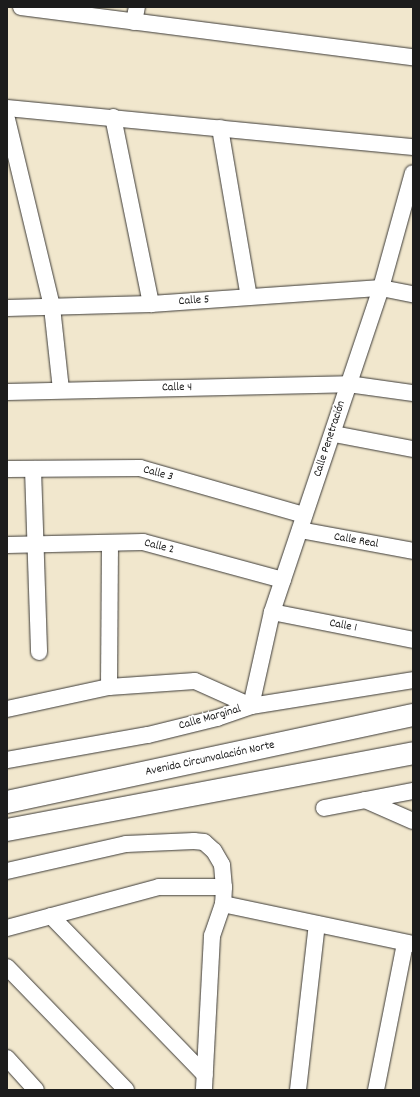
<!DOCTYPE html>
<meta charset="utf-8">
<style>
body{margin:0}
#map{position:relative;width:420px;height:1097px;overflow:hidden;background:#f1e7cd;font-family:Dekko,sans-serif}
div>[style]{position:absolute}
.roads{filter:drop-shadow(0 0 1px #3c3a37) drop-shadow(0 0 1px #3c3a37)}
.minor>*{height:16px;margin:-8px;padding:0 8px;transform-origin:8px;border-radius:8px;background:#fff}
.motorway>*{height:22px;margin:-11px;padding:0 11px;transform-origin:11px;border-radius:11px;background:#fff}
span{translate:-50% -50%;white-space:nowrap;text-align:center;line-height:1.15;-webkit-text-stroke:3.5px #fff;paint-order:stroke}
.street-label{font-size:12px;color:#1c1c1c}
.frame{position:absolute;inset:0;border:8px solid #1c1c1c;pointer-events:none}
</style>
<div id="map">
<div class="roads">
<div class="minor">
<div style="left:21px;top:7px;width:395px;rotate:7.3deg"></div>
<div style="left:134px;top:22px;width:15px;rotate:-79deg"></div>
<div style="left:7px;top:108px;width:408px;rotate:5.5deg"></div>
<div style="left:113px;top:117px;width:191px;rotate:78.5deg"></div>
<div style="left:7px;top:119px;width:193px;rotate:76.5deg"></div>
<div style="left:52px;top:307px;width:83px;rotate:83.8deg"></div>
<div style="left:220px;top:128px;width:171px;rotate:80.3deg"></div>
<div style="left:7px;top:308px;width:144px;rotate:-1.6deg"></div>
<div style="left:151px;top:304px;width:231px;rotate:-4deg"></div>
<div style="left:381px;top:288px;width:33px;rotate:11deg"></div>
<div style="left:7px;top:392px;width:341px;rotate:-1.3deg"></div>
<div style="left:348px;top:384px;width:66px;rotate:7.9deg"></div>
<div style="left:334px;top:434px;width:80px;rotate:10.8deg"></div>
<div style="left:7px;top:469px;width:133px;rotate:-0.4deg"></div>
<div style="left:140px;top:468px;width:171px;rotate:16deg"></div>
<div style="left:33px;top:469px;width:183px;rotate:88.1deg"></div>
<div style="left:300px;top:530px;width:115px;rotate:10.5deg"></div>
<div style="left:7px;top:545px;width:136px;rotate:-1.3deg"></div>
<div style="left:143px;top:542px;width:145px;rotate:15.2deg"></div>
<div style="left:272px;top:612px;width:144px;rotate:11.2deg"></div>
<div style="left:109px;top:687px;width:144px;rotate:-89.6deg"></div>
<div style="left:251px;top:706px;width:96px;rotate:-77.4deg"></div>
<div style="left:272px;top:612px;width:342px;rotate:-71.4deg"></div>
<div style="left:381px;top:288px;width:119px;rotate:-74.5deg"></div>
<div style="left:7px;top:709px;width:104px;rotate:-12.2deg"></div>
<div style="left:109px;top:687px;width:86px;rotate:-4deg"></div>
<div style="left:195px;top:681px;width:61px;rotate:24.1deg"></div>
<div style="left:7px;top:760px;width:143px;rotate:-10.1deg"></div>
<div style="left:148px;top:735px;width:71px;rotate:-13.8deg"></div>
<div style="left:217px;top:718px;width:36px;rotate:-19deg"></div>
<div style="left:251px;top:706px;width:164px;rotate:-9.1deg"></div>
<div style="left:365px;top:800px;width:52px;rotate:23.6deg"></div>
<div style="left:324px;top:808px;width:91px;rotate:-10.8deg"></div>
<div style="left:7px;top:871px;width:122px;rotate:-12.8deg"></div>
<div style="left:126px;top:844px;width:68px;rotate:-2.5deg"></div>
<div style="left:194px;top:841px;width:10px;rotate:6deg"></div>
<div style="left:204px;top:842px;width:13px;rotate:42deg"></div>
<div style="left:214px;top:851px;width:16px;rotate:60deg"></div>
<div style="left:222px;top:865px;width:22px;rotate:85deg"></div>
<div style="left:224px;top:887px;width:17px;rotate:93deg"></div>
<div style="left:223px;top:904px;width:34px;rotate:109deg"></div>
<div style="left:212px;top:936px;width:154px;rotate:93deg"></div>
<div style="left:223px;top:904px;width:194px;rotate:11.9deg"></div>
<div style="left:51px;top:916px;width:221px;rotate:45.9deg"></div>
<div style="left:7px;top:928px;width:157px;rotate:-15.1deg"></div>
<div style="left:159px;top:887px;width:65px"></div>
<div style="left:7px;top:967px;width:171px;rotate:45.9deg"></div>
<div style="left:7px;top:1058px;width:43px;rotate:47.8deg"></div>
<div style="left:298px;top:1090px;width:167px;rotate:-83.5deg"></div>
<div style="left:376px;top:1090px;width:149px;rotate:-78.8deg"></div>
</div>
<div class="motorway">
<div style="left:7px;top:802px;width:415px;rotate:-12.1deg"></div>
<div style="left:7px;top:830px;width:413px;rotate:-10.7deg"></div>
</div>
</div>
<div class="street-label">
<span style="left:194px;top:301px;rotate:-4deg">Calle 5</span>
<span style="left:177px;top:388px;rotate:-1deg">Calle 4</span>
<span style="left:330px;top:439px;rotate:-72deg">Calle Penetración</span>
<span style="left:158px;top:474px;rotate:15deg">Calle 3</span>
<span style="left:356px;top:541px;rotate:10deg">Calle Real</span>
<span style="left:159px;top:547px;rotate:14deg">Calle 2</span>
<span style="left:343px;top:626px;rotate:11deg">Calle 1</span>
<span style="left:210px;top:718px;rotate:-16deg">Calle Marginal</span>
<span style="left:210px;top:759px;rotate:-12deg">Avenida Circunvalación Norte</span>
</div>
<div class="frame"></div>
</div>
